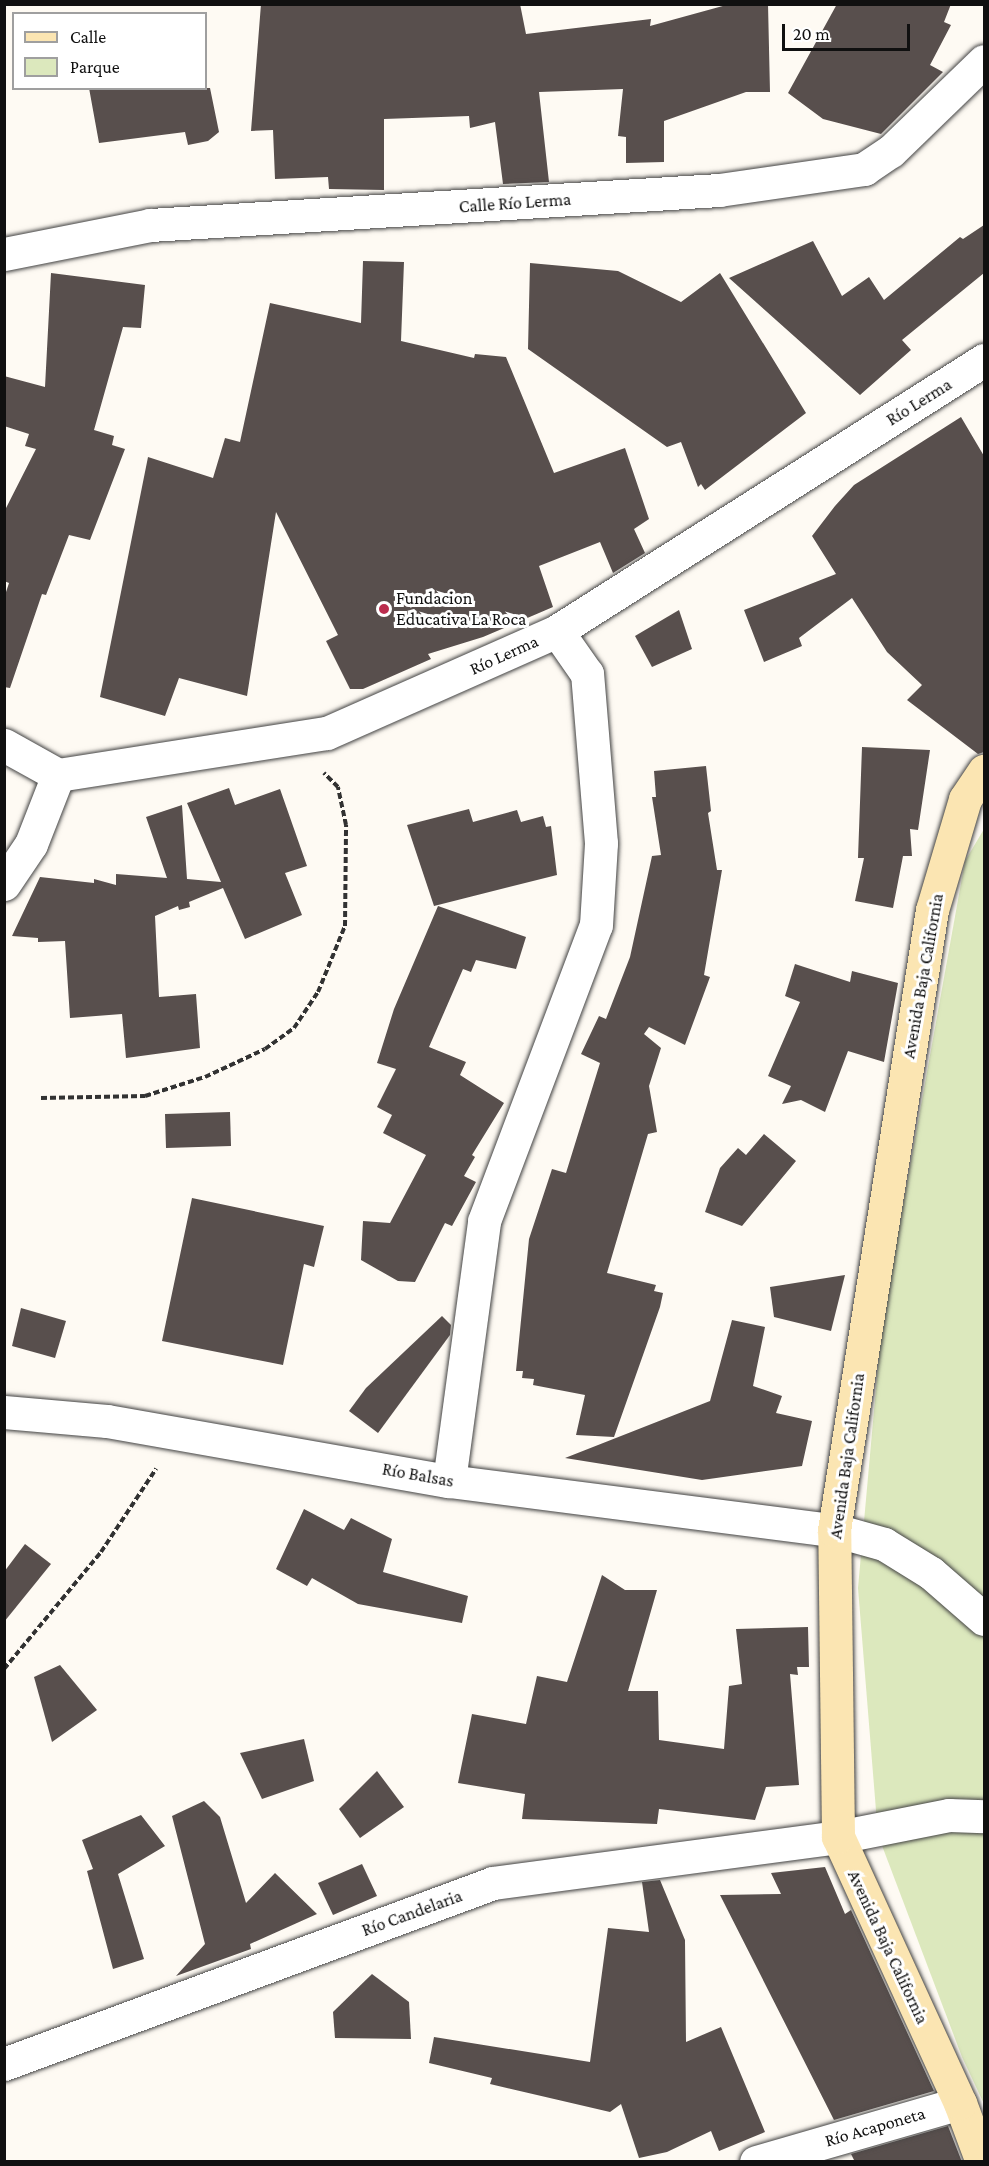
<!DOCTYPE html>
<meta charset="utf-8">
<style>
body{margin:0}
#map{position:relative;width:989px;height:2166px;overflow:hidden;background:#fefaf3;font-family:"Crimson Pro",serif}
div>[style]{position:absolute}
.green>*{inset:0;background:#dce8bd}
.building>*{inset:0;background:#584f4d}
.path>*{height:4px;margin-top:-2px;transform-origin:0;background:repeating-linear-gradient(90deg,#323232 0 6px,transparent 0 9px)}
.roads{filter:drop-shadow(0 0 2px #434343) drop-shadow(0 0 2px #434343)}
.street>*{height:33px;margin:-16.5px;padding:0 16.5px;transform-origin:16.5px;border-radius:16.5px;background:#fff}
.secondary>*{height:33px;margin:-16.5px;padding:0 16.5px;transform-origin:16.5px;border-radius:16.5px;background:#fbe5b2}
.dots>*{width:16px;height:16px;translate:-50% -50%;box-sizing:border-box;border:3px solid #fff;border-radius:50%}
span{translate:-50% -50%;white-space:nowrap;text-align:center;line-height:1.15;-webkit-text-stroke:6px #fff;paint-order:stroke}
.street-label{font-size:18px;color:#101010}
.poi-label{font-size:18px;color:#101010}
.left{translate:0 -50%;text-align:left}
.frame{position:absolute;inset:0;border:6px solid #101010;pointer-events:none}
.legend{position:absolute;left:12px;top:12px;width:195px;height:78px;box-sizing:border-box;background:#fff;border:2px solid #9f9f9f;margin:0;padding:8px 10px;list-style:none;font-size:18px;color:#101010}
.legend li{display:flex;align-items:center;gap:12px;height:30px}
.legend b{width:30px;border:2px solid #9f9f9f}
.scale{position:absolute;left:782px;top:24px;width:128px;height:27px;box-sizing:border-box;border:3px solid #101010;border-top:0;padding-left:8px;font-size:18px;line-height:21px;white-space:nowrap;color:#101010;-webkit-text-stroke:4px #fff;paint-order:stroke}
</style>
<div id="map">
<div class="green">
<div style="clip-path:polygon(984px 829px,984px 2104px,962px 2057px,878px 1835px,858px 1588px,882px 1322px,965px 861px)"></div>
</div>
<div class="building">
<div style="clip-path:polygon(261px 4px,520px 4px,526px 34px,651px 19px,650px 26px,730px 4px,768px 4px,770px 92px,746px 92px,664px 121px,664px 162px,626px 163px,626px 137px,618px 136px,623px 89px,539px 92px,549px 182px,503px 184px,495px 122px,470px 128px,469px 116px,384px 119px,384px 190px,329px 189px,328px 177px,275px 179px,273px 130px,251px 131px)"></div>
<div style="clip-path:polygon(837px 4px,951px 4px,944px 22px,951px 25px,930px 65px,943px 72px,881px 134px,823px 119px,788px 93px)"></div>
<div style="clip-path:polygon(89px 88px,210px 88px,219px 132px,208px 141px,188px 145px,185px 132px,99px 143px)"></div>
<div style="clip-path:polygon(984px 225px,984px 273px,902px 340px,911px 350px,860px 395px,729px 278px,813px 241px,842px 296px,869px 277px,884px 300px,960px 237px,963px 239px)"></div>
<div style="clip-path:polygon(363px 261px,404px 262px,401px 341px,474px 358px,475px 354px,506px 357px,554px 473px,625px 448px,649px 519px,634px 529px,645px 553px,613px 573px,600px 542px,539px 566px,553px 607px,483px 637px,428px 654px,431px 659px,363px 689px,350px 689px,326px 641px,338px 635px,276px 512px,247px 696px,179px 678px,165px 716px,100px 697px,148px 457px,213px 478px,225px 438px,240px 442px,270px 303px,361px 323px)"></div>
<div style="clip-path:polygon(530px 263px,618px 271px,681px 302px,720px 273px,806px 413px,705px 490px,701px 484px,698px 487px,681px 442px,667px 447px,528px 349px)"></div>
<div style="clip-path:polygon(51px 273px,145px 285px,141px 328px,123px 327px,94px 430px,114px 436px,112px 445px,125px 449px,90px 540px,69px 535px,46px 595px,42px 594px,10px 688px,4px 687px,4px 598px,9px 583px,4px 581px,4px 512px,36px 449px,25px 446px,29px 434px,4px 426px,4px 376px,45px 387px)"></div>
<div style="clip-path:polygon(961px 417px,984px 456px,984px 752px,978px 754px,907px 700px,922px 685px,887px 652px,852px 598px,799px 638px,802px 646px,764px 662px,744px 610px,836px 574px,812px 536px,835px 506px,854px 485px)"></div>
<div style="clip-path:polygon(679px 610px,692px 649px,652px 667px,635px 636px)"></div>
<div style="clip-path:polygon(862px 747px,930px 750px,918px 830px,910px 829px,912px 856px,903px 856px,893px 908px,855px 901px,864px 858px,858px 858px)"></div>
<div style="clip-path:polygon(706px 766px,711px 811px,708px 813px,717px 870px,722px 870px,704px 975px,710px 977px,685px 1045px,649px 1027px,644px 1034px,661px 1048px,649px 1086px,657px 1132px,648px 1134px,607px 1273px,656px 1285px,654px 1291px,663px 1293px,660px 1307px,614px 1437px,576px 1435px,585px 1395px,533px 1385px,534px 1379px,522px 1378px,523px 1371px,516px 1371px,529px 1239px,552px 1169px,566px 1173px,600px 1063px,581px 1054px,599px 1016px,606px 1019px,630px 957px,652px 856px,661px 855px,652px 797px,656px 797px,654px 771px)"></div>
<div style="clip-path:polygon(229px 788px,235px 805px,280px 789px,307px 866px,285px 873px,302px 915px,245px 939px,223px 888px,189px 902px,190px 907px,179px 910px,178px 906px,155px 916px,159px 997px,196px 994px,200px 1048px,126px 1058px,122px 1014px,70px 1018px,65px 941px,38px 942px,38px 938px,12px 936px,40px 877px,94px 883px,94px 879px,116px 885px,116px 874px,167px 878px,146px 817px,182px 805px,187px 879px,221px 882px,187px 803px)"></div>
<div style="clip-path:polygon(469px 809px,473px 822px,517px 810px,521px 822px,543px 816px,546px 827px,551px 826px,557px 875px,434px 906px,407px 825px)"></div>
<div style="clip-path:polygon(438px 906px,526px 937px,516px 969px,476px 960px,471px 972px,463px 969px,429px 1047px,466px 1062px,460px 1075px,504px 1103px,472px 1155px,475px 1157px,464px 1176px,476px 1182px,452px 1226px,445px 1223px,415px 1282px,398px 1281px,361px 1260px,363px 1221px,390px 1223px,426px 1155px,383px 1133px,392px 1115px,377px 1107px,396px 1069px,377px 1063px,394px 1009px)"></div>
<div style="clip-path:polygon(795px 964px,850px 982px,852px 971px,898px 983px,884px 1062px,848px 1051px,825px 1112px,801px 1100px,782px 1104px,791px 1086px,768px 1076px,800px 1002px,785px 996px)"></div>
<div style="clip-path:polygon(230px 1112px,231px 1146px,166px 1148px,165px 1114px)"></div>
<div style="clip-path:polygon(764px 1134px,796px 1161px,742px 1226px,705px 1212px,720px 1168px,738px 1148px,746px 1155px)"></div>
<div style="clip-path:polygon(192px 1198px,324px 1226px,314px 1267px,304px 1264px,283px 1365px,162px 1341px)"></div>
<div style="clip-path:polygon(845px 1275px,831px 1331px,774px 1317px,770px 1287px)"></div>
<div style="clip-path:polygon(21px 1308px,66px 1321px,55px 1358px,12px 1346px)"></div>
<div style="clip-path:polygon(442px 1316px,451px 1325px,450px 1335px,378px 1433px,349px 1411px,366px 1388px)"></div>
<div style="clip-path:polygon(732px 1320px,765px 1327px,753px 1386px,782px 1396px,776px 1413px,812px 1421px,802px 1466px,702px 1480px,565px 1458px,710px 1401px)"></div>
<div style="clip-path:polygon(304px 1509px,344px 1530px,351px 1518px,392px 1539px,383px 1572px,468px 1596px,462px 1623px,358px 1604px,312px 1578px,307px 1586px,276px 1569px)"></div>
<div style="clip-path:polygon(25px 1544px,51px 1564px,4px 1622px,4px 1572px)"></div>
<div style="clip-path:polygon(602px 1575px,625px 1590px,657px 1590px,628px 1691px,658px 1691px,659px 1740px,724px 1749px,729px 1686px,742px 1684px,736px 1629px,808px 1627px,809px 1667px,797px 1667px,798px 1675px,790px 1674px,799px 1785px,766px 1787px,755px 1820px,659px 1809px,657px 1824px,522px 1819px,525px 1794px,458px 1783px,472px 1714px,526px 1724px,537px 1676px,567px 1682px)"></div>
<div style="clip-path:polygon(60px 1665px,97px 1710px,52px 1742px,34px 1677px)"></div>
<div style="clip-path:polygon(304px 1739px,314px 1781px,262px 1799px,240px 1753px)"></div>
<div style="clip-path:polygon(377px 1771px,404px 1807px,360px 1838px,339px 1809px)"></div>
<div style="clip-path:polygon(204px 1801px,220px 1817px,246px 1903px,275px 1873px,317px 1914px,250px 1944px,251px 1949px,176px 1976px,205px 1944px,172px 1816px)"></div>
<div style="clip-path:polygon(141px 1815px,165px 1846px,118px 1874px,144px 1959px,113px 1969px,87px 1871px,93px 1869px,82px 1840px)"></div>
<div style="clip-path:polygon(362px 1864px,377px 1896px,333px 1915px,318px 1883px)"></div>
<div style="clip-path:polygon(825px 1867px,845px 1914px,851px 1910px,934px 2091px,834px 2120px,720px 1895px,781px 1894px,771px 1873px)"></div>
<div style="clip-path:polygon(660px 1880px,685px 1940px,686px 2042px,721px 2027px,765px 2132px,719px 2151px,711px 2131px,667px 2152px,639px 2158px,621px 2104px,610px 2112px,490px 2084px,492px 2078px,429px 2063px,434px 2037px,590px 2062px,608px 1928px,649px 1932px,642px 1882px)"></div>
<div style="clip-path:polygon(372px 1974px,409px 2002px,411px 2039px,335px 2038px,333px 2012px)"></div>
<div style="clip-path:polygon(948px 2126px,962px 2162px,855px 2162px,851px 2154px)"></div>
</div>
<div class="path">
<div style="left:41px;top:1098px;width:104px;rotate:-1.1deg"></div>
<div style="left:145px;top:1096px;width:63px;rotate:-17.6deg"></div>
<div style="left:205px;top:1077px;width:66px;rotate:-25deg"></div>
<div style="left:265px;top:1049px;width:36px;rotate:-36deg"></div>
<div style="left:294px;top:1028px;width:43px;rotate:-56.3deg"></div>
<div style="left:318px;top:992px;width:71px;rotate:-67.8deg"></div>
<div style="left:345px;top:926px;width:101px;rotate:-89.4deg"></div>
<div style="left:346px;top:825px;width:39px;rotate:-102deg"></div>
<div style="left:338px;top:787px;width:20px;rotate:-135deg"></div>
<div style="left:4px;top:1669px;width:152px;rotate:-50.3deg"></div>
<div style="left:101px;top:1552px;width:100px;rotate:-56.5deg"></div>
</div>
<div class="roads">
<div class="street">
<div style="left:4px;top:254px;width:149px;rotate:-11.2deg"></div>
<div style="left:150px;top:225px;width:570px;rotate:-3.52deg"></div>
<div style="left:719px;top:190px;width:147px;rotate:-8.2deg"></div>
<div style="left:864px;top:169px;width:32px;rotate:-34deg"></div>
<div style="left:891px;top:151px;width:129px;rotate:-44.1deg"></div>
<div style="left:4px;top:745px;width:62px;rotate:29.1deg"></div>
<div style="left:58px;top:775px;width:272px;rotate:-8.9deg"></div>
<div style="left:327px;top:733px;width:252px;rotate:-23.9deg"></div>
<div style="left:557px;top:631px;width:506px;rotate:-32.4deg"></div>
<div style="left:4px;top:884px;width:48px;rotate:-56deg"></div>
<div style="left:31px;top:844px;width:74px;rotate:-68.6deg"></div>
<div style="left:4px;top:1412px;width:103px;rotate:5deg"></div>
<div style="left:107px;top:1421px;width:347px;rotate:10deg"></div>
<div style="left:449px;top:1481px;width:388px;rotate:7.3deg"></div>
<div style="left:834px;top:1530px;width:52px;rotate:15.6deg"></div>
<div style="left:884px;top:1544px;width:55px;rotate:31.7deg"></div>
<div style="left:931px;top:1573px;width:70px;rotate:41deg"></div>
<div style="left:449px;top:1481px;width:262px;rotate:-82.3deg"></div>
<div style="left:484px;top:1221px;width:316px;rotate:-69.3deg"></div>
<div style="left:596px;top:925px;width:82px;rotate:-86.5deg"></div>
<div style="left:601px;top:843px;width:170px;rotate:-94.7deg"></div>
<div style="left:587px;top:674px;width:52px;rotate:-124.9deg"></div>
<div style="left:4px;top:2064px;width:521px;rotate:-20.31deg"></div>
<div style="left:493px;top:1883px;width:348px;rotate:-7.6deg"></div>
<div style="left:838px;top:1837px;width:113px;rotate:-11.2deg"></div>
<div style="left:949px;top:1815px;width:35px;rotate:2deg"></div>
<div style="left:756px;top:2162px;width:212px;rotate:-16.1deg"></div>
</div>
<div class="secondary">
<div style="left:982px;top:2162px;width:63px;rotate:-110.4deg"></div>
<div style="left:960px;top:2103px;width:293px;rotate:-114.6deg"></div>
<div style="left:838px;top:1837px;width:307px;rotate:-90.7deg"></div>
<div style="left:834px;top:1530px;width:628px;rotate:-81.02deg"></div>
<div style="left:932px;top:910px;width:116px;rotate:-73.4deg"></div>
<div style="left:965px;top:799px;width:34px;rotate:-56deg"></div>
</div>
</div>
<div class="dots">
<div style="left:384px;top:609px;background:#bb2d4e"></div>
</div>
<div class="street-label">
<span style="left:515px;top:203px;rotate:-4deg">Calle Río Lerma</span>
<span style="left:919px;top:402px;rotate:-32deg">Río Lerma</span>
<span style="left:504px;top:655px;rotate:-24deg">Río Lerma</span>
<span style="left:923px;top:976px;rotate:-80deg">Avenida Baja California</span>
<span style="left:847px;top:1456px;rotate:-82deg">Avenida Baja California</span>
<span style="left:418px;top:1475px;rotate:10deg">Río Balsas</span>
<span style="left:412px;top:1913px;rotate:-20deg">Río Candelaria</span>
<span style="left:888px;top:1947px;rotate:65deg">Avenida Baja California</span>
<span style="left:875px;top:2127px;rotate:-16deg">Río Acaponeta</span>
</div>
<div class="poi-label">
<span class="left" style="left:396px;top:609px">Fundacion<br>Educativa La Roca</span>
</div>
<div class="frame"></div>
<ul class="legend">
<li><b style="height:8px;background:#fbe5b2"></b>Calle</li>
<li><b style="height:16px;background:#dce8bd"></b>Parque</li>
</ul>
<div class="scale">20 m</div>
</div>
